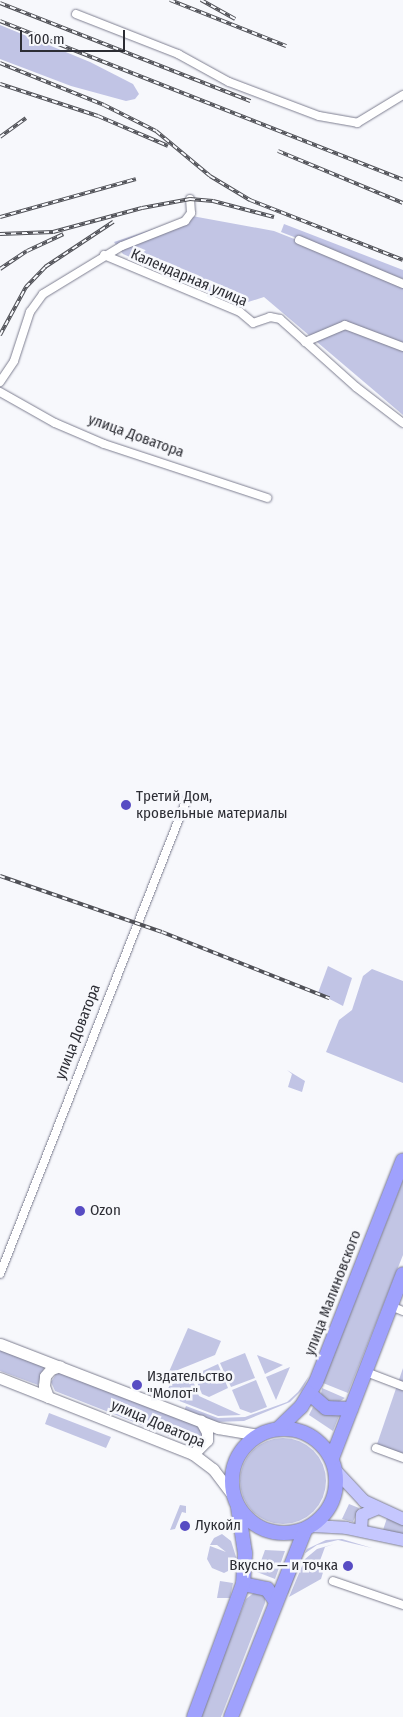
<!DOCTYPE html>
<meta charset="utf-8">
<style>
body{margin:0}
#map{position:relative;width:403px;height:1717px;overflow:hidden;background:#f7f8fc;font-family:"Fira Sans Condensed",sans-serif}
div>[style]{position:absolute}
.green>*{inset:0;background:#c2c5e4}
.round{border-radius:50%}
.forest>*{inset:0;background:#c1c4e5}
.roads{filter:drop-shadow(0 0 1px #7d7e90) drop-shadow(0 0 1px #7d7e90)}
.street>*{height:8px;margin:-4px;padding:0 4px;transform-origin:4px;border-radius:4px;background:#fff}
.secondary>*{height:11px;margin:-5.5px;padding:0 5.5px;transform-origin:5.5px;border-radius:5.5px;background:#fff}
.primary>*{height:12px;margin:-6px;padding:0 6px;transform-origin:6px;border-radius:6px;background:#c5c7fe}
.highway>*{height:14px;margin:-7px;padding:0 7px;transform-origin:7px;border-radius:7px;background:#9fa1fd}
.highway>.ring{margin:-7px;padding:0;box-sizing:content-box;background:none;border:14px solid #9fa1fd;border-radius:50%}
.rail>*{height:4px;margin-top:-2px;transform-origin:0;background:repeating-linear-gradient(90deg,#f7f8fc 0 5.5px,#505157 0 11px);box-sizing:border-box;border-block:1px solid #505157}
.dots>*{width:14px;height:14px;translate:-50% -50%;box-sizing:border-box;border:2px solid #f7f8fc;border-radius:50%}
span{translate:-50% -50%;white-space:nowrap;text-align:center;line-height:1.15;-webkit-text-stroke:5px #f7f8fc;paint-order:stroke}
.street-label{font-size:15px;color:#2c2d34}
.poi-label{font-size:15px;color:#2c2d34}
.left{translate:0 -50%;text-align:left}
.right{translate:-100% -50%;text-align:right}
.scale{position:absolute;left:20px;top:30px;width:105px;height:22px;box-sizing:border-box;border:2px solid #2c2d34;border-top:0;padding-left:6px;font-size:15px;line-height:18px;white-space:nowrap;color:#2c2d34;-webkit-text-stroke:4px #f7f8fc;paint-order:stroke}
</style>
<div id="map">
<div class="green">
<div style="clip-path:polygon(192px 216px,274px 231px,403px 282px,403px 415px,264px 297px,245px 303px,212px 293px,123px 254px,114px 242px)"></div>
<div style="clip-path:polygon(403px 1180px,403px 1255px,348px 1393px,323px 1383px)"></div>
<div style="clip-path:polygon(188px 1328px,221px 1341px,215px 1355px,168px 1374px)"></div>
<div style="clip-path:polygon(0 1348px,45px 1365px,38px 1385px,0 1371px)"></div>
<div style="clip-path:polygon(245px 1353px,255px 1378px,231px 1387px,220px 1363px)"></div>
<div style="clip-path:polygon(257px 1355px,283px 1365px,265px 1374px)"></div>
<div style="clip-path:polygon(218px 1364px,228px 1388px,209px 1397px,202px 1394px,194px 1375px)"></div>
<div style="clip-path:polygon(290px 1367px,276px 1400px,266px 1377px)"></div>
<div style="clip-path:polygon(403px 1368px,403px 1460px,375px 1450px)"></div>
<div style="clip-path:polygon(58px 1371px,201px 1427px,202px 1439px,190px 1444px,55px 1391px,51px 1382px)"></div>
<div style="clip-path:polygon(191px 1376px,199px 1396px,241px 1415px,218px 1416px,164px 1395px,170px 1385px)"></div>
<div style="clip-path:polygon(309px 1376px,302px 1390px,290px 1402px,244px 1421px,216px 1422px,184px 1411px,186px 1406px,218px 1418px,245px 1417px,287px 1402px,298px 1392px)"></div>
<div style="clip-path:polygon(256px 1380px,267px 1407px,251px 1413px,240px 1409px,232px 1390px)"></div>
<div style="clip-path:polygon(322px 1388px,345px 1398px,337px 1403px,328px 1402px,321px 1394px)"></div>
<div style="clip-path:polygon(313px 1407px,322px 1413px,339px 1416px,333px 1431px,309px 1415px)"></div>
<div style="clip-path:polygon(49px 1413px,111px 1437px,106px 1448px,45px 1424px)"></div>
<div class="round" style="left:240px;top:1438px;width:86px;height:86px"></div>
<div style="clip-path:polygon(349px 1504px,359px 1508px,353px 1522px,342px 1519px)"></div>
<div style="clip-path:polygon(180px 1505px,186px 1506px,186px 1513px,182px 1512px,175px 1529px,170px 1530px)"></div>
<div style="clip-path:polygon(387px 1518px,403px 1524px,403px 1535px,383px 1530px)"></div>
<div style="clip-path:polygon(222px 1534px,231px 1541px,237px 1560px,232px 1569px,224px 1573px,212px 1568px,207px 1559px,210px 1546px,226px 1552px,217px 1545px,210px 1545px,214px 1538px)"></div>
<div style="clip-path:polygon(342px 1539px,372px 1548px,338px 1540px,317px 1545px,304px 1554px,288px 1594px,285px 1592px,307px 1549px,326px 1540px)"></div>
<div style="clip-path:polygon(334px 1544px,325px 1547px,318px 1566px,324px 1569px,321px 1579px,289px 1597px,305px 1559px,317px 1549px)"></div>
<div style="clip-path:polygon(265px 1550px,285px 1551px,275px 1579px,257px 1572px)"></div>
<div style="clip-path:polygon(220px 1581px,233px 1583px,230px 1598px,217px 1598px)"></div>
<div style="clip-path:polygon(256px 1591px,265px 1596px,265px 1603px,221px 1717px,199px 1717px,246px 1599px)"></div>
</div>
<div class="forest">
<div style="clip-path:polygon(0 25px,90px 62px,133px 84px,139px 94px,135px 99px,126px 101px,71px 86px,0 59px)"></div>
<div style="clip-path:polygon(284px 224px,403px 270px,403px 279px,281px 232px)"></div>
<div style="clip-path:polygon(328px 966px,352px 978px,343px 1006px,318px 993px)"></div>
<div style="clip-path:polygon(372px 969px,403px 981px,403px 1083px,326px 1052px,339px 1020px,352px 1010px,363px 976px)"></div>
<div style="clip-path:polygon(287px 1070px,305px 1081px,302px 1092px,288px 1087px,292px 1074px)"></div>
</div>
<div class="roads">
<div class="street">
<div style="left:76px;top:14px;width:110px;rotate:21.4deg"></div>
<div style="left:178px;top:54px;width:58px;rotate:28.8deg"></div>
<div style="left:229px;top:82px;width:96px;rotate:20.7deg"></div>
<div style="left:319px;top:116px;width:39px;rotate:10deg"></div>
<div style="left:357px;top:123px;width:54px;rotate:-31.3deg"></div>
<div style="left:299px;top:240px;width:113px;rotate:22.9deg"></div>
<div style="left:104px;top:255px;width:147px;rotate:22.7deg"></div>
<div style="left:240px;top:312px;width:17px;rotate:40deg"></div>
<div style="left:253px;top:323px;width:18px;rotate:-19deg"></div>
<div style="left:270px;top:317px;width:10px;rotate:11deg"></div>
<div style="left:280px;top:319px;width:102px;rotate:41.8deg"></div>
<div style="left:356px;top:387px;width:59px;rotate:37.5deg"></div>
<div style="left:305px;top:342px;width:43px;rotate:-23deg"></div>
<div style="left:345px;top:325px;width:62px;rotate:20.8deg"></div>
<div style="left:0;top:382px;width:25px;rotate:-56deg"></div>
<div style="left:14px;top:361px;width:52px;rotate:-71.9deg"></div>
<div style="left:30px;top:312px;width:22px;rotate:-54deg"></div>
<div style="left:43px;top:294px;width:92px;rotate:-31.3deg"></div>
<div style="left:122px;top:246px;width:68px;rotate:-21.6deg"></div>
<div style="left:185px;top:221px;width:10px;rotate:-53deg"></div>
<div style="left:191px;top:213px;width:14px;rotate:-94deg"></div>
<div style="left:0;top:392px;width:63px;rotate:29.4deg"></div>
<div style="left:55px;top:423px;width:53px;rotate:23.2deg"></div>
<div style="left:104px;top:444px;width:172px;rotate:18.3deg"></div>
<div style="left:0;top:1274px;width:508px;rotate:-68.53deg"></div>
<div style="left:391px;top:1306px;width:13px;rotate:23deg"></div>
<div style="left:366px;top:1372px;width:40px;rotate:21deg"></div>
<div style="left:376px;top:1448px;width:29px;rotate:20deg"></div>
<div style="left:333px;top:1581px;width:74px;rotate:18.9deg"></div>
</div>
<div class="secondary">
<div style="left:0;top:1344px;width:234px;rotate:21.1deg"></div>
<div style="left:218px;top:1428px;width:42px;rotate:9.7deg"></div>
<div style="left:0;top:1378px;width:207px;rotate:21.5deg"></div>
<div style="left:193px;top:1454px;width:25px;rotate:37deg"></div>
<div style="left:213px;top:1469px;width:35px;rotate:53deg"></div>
<div style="left:48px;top:1397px;width:12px;rotate:-110deg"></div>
<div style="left:44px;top:1386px;width:10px;rotate:-84deg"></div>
<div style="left:45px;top:1376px;width:9px;rotate:-49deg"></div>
<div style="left:51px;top:1369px;width:9px;rotate:-18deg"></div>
<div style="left:193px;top:1454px;width:20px;rotate:-45deg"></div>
<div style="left:207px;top:1440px;width:8px;rotate:-90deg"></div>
<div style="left:207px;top:1432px;width:13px;rotate:-119deg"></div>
</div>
<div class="primary">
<div style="left:337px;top:1472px;width:40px;rotate:47deg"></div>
<div style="left:364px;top:1501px;width:43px;rotate:24.8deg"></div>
<div style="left:313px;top:1526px;width:33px;rotate:3deg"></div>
<div style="left:346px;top:1528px;width:58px;rotate:11.9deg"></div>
<div style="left:361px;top:1530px;width:15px;rotate:-86deg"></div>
<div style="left:362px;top:1515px;width:15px;rotate:-23deg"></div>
</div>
<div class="highway">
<div style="left:310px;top:1394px;width:21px;rotate:41deg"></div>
<div style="left:326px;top:1408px;width:25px;rotate:2deg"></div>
<div class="ring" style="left:232px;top:1429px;width:90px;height:90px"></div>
<div style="left:278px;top:1429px;width:32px;rotate:-44deg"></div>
<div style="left:301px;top:1407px;width:29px;rotate:-59deg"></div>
<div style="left:316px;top:1382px;width:238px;rotate:-68.6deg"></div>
<div style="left:332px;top:1458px;width:197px;rotate:-68.9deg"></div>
<div style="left:243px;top:1584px;width:25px;rotate:12deg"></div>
<div style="left:267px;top:1589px;width:16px;rotate:55deg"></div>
<div style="left:194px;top:1717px;width:142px;rotate:-69.8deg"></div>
<div style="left:243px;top:1584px;width:31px;rotate:-86deg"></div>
<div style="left:245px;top:1553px;width:47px;rotate:-98.7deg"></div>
<div style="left:231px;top:1717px;width:201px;rotate:-68.4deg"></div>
</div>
</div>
<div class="rail">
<div style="left:170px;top:0;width:125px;rotate:21.6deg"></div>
<div style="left:201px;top:0;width:39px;rotate:29deg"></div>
<div style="left:0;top:3px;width:269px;rotate:21.4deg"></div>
<div style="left:0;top:21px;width:433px;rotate:21.5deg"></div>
<div style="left:0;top:63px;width:112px;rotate:22deg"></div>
<div style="left:104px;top:105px;width:58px;rotate:26.6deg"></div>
<div style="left:156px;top:131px;width:70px;rotate:39.8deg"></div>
<div style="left:210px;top:176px;width:47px;rotate:31deg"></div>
<div style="left:250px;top:200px;width:164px;rotate:21.4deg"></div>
<div style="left:0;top:84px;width:103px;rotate:18.1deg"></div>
<div style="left:98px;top:116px;width:76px;rotate:23.2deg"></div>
<div style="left:0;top:137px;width:32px;rotate:-36deg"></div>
<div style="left:278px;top:151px;width:135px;rotate:22.6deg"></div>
<div style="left:0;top:217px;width:141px;rotate:-15.6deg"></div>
<div style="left:0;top:234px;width:53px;rotate:-2.2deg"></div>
<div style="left:53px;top:232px;width:92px;rotate:-15.1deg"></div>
<div style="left:142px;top:208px;width:49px;rotate:-10.6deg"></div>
<div style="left:190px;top:199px;width:23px;rotate:5deg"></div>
<div style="left:213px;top:201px;width:63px;rotate:14.7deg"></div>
<div style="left:0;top:269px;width:32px;rotate:-34deg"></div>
<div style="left:27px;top:251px;width:40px;rotate:-25deg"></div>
<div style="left:0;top:335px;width:55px;rotate:-61.6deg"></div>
<div style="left:26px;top:287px;width:28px;rotate:-46deg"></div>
<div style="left:45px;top:267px;width:82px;rotate:-33.5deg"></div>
<div style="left:0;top:876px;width:171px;rotate:19.1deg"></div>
<div style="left:162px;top:932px;width:180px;rotate:21.6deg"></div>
</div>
<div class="dots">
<div style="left:126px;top:805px;background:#574cc3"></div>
<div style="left:80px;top:1211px;background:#574cc3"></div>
<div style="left:137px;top:1385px;background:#574cc3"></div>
<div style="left:185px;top:1526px;background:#574cc3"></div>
<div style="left:348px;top:1566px;background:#574cc3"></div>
</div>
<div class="street-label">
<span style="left:189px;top:278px;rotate:23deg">Календарная улица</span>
<span style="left:136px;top:436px;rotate:20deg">улица Доватора</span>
<span style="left:78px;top:1032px;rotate:-69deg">улица Доватора</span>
<span style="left:333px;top:1293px;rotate:-69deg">улица Малиновского</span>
<span style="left:158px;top:1424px;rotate:23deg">улица Доватора</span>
</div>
<div class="poi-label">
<span class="left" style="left:136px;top:805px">Третий Дом,<br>кровельные материалы</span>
<span class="left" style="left:90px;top:1211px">Ozon</span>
<span class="left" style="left:147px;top:1385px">Издательство<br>"Молот"</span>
<span class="left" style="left:195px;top:1526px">Лукойл</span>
<span class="right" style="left:338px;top:1566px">Вкусно — и точка</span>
</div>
<div class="scale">100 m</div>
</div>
